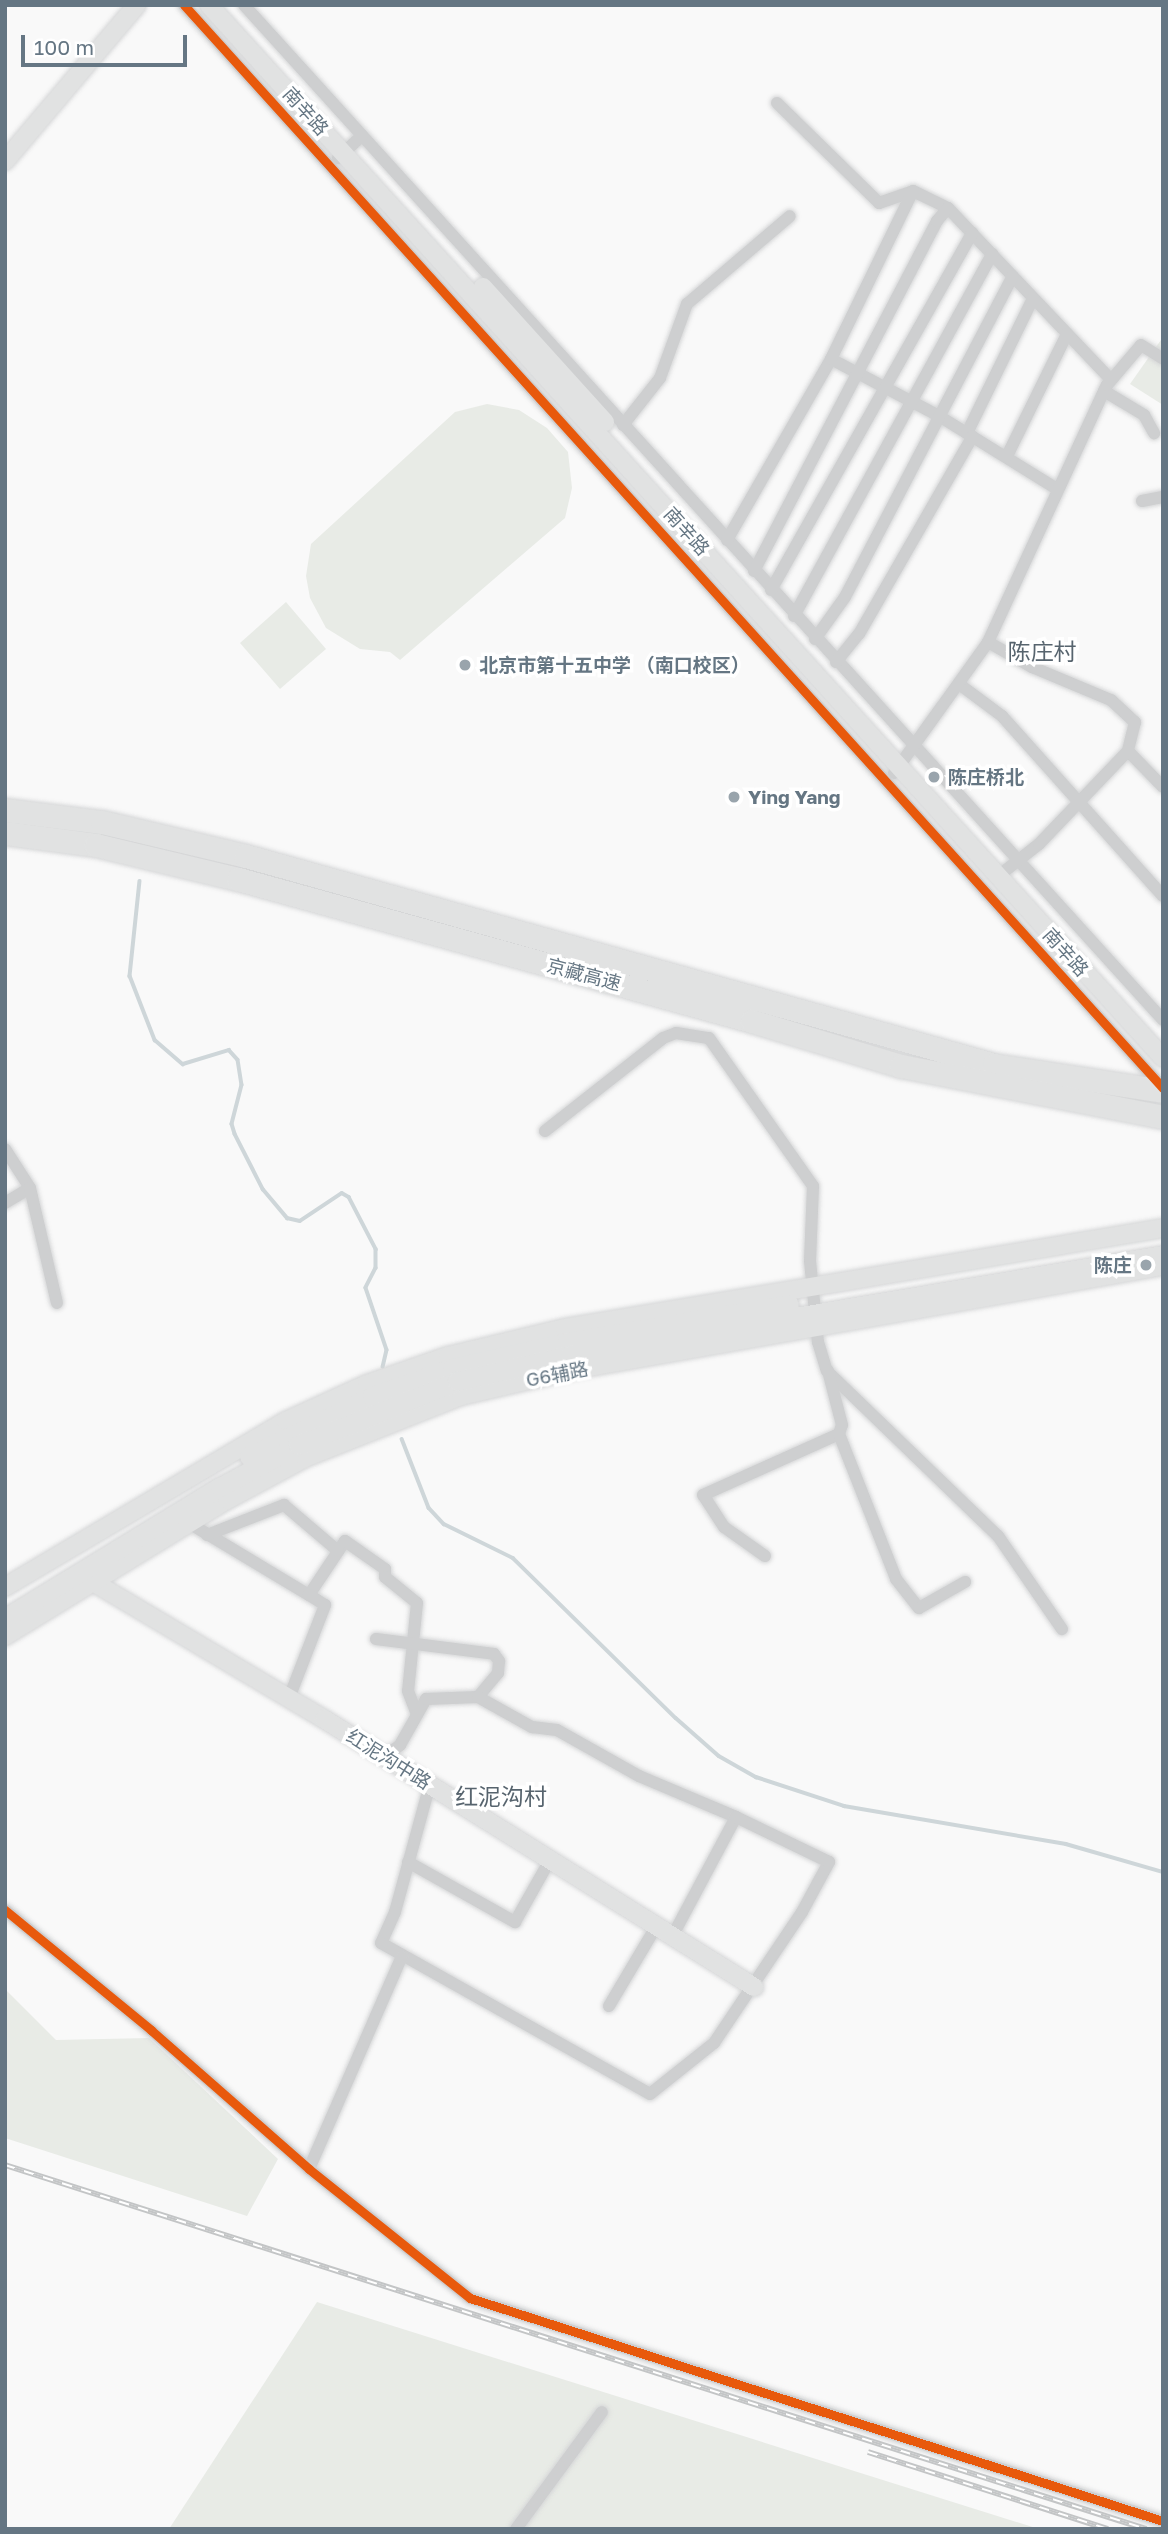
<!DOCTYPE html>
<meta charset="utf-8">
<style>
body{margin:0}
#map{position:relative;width:1168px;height:2534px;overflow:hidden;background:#f9f9f9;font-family:"Golos Text","Noto Sans SC",sans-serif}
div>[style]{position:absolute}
.green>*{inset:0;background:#e8ebe6}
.stream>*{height:3.5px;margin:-1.75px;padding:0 1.75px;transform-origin:1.75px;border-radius:1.75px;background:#ced6d9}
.roads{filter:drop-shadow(0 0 2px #d5d6d7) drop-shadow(0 0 2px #d5d6d7)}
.street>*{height:12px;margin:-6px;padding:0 6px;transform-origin:6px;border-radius:6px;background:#cecfd0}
.secondary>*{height:18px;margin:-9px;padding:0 9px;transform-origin:9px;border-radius:9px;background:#e1e2e2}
.primary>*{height:19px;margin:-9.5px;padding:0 9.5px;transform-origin:9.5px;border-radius:9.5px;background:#e1e2e2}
.highway>*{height:23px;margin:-11.5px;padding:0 11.5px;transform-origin:11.5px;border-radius:11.5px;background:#e1e2e2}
.rail>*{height:6px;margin-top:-3px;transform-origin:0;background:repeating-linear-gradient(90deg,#fff 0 10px,#c3c5c6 0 20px);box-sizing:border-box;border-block:2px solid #c3c5c6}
.cycleway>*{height:9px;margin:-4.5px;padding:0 4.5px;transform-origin:4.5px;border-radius:4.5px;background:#e8590c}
.dots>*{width:19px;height:19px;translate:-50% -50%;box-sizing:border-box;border:4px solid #fff;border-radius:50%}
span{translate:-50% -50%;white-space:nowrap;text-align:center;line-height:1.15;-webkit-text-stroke:7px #fff;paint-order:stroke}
.street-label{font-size:19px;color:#657683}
.poi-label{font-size:19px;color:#657683;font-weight:700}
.left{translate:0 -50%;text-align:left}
.right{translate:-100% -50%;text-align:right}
.quarter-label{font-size:23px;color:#57646e}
.frame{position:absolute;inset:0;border:7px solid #657683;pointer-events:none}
.scale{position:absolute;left:21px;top:35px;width:166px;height:32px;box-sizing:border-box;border:4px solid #657683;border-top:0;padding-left:9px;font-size:21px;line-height:24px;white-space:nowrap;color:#657683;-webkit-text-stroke:5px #fff;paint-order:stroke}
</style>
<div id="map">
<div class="green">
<div style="clip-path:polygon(1163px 337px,1163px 405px,1130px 384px)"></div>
<div style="clip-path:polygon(487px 404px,519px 410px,547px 428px,568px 452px,572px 488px,565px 518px,400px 660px,390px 652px,360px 649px,326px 628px,310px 598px,306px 576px,311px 544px,455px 412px)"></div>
<div style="clip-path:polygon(286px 602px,326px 649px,280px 689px,240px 643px)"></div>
<div style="clip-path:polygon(5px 1989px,56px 2040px,149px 2038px,278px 2159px,247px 2216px,5px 2138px)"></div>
<div style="clip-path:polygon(317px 2302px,1039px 2529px,169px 2529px)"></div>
</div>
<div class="stream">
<div style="left:140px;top:881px;width:96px;rotate:96deg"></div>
<div style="left:130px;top:976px;width:69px;rotate:68.7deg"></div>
<div style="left:155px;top:1040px;width:37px;rotate:41deg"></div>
<div style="left:183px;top:1064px;width:48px;rotate:-16.9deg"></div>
<div style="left:229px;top:1050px;width:13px;rotate:48deg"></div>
<div style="left:238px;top:1060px;width:25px;rotate:81deg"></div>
<div style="left:242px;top:1085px;width:40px;rotate:104.4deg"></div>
<div style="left:232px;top:1124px;width:10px;rotate:73deg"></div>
<div style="left:235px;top:1134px;width:62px;rotate:63deg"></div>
<div style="left:263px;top:1189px;width:38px;rotate:50deg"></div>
<div style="left:287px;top:1218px;width:13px;rotate:13deg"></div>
<div style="left:300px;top:1221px;width:50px;rotate:-33.7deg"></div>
<div style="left:342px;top:1193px;width:8px;rotate:30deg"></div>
<div style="left:349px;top:1197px;width:59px;rotate:62.6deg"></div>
<div style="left:376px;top:1249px;width:19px;rotate:90deg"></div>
<div style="left:376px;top:1268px;width:22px;rotate:117deg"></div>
<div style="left:366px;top:1288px;width:65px;rotate:71.3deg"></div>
<div style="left:387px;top:1350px;width:17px;rotate:103deg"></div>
<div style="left:402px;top:1439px;width:74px;rotate:68.6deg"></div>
<div style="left:429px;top:1508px;width:22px;rotate:47deg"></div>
<div style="left:444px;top:1524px;width:77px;rotate:26.2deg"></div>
<div style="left:513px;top:1558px;width:228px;rotate:44.5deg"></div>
<div style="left:676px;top:1718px;width:57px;rotate:41.5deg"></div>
<div style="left:719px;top:1756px;width:43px;rotate:29.6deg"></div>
<div style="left:756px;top:1777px;width:93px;rotate:18.2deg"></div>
<div style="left:844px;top:1806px;width:225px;rotate:9.7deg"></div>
<div style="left:1066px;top:1844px;width:101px;rotate:16.1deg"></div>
</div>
<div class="roads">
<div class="street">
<div style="left:184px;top:5px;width:1460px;rotate:47.89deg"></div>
<div style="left:244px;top:5px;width:1369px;rotate:47.84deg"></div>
<div style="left:777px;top:103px;width:143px;rotate:44.4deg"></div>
<div style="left:879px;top:203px;width:36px;rotate:-19deg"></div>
<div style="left:913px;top:191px;width:39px;rotate:26deg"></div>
<div style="left:948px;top:208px;width:237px;rotate:46.5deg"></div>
<div style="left:338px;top:158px;width:33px;rotate:-43deg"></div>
<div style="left:831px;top:359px;width:122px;rotate:27.8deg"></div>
<div style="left:939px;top:416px;width:139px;rotate:31.7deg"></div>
<div style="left:1104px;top:391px;width:47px;rotate:31deg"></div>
<div style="left:1144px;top:415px;width:21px;rotate:61deg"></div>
<div style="left:623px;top:425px;width:60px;rotate:-51.8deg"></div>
<div style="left:660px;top:378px;width:79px;rotate:-70deg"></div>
<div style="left:687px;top:304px;width:135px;rotate:-40.5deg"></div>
<div style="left:967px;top:433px;width:150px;rotate:-63.9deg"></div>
<div style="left:1007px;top:456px;width:136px;rotate:-63.8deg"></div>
<div style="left:1142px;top:501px;width:21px;rotate:-11deg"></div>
<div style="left:727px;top:540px;width:209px;rotate:-60.1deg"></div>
<div style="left:831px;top:359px;width:187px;rotate:-64deg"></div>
<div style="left:754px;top:571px;width:395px;rotate:-62.4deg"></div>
<div style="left:937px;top:221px;width:17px;rotate:-50deg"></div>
<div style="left:771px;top:590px;width:410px;rotate:-60.6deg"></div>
<div style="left:794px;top:616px;width:413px;rotate:-61.3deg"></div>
<div style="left:815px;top:639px;width:52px;rotate:-54.5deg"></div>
<div style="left:845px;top:597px;width:362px;rotate:-62.4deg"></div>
<div style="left:988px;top:642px;width:51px;rotate:29.6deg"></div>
<div style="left:1032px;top:667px;width:86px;rotate:22.7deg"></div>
<div style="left:1111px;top:700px;width:33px;rotate:43deg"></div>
<div style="left:1135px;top:722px;width:30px;rotate:104deg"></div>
<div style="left:1128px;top:751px;width:50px;rotate:45.8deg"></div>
<div style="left:836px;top:662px;width:36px;rotate:-51deg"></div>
<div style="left:859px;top:634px;width:228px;rotate:-60.1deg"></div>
<div style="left:959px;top:684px;width:54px;rotate:36.7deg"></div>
<div style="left:1002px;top:716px;width:241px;rotate:48.2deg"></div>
<div style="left:894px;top:773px;width:161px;rotate:-54.3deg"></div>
<div style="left:988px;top:642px;width:283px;rotate:-65.2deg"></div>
<div style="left:1107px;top:385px;width:52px;rotate:-49.6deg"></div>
<div style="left:1141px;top:345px;width:26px;rotate:32deg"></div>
<div style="left:1006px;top:870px;width:42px;rotate:-38.2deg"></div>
<div style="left:1039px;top:844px;width:129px;rotate:-46.3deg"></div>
<div style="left:545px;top:1131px;width:150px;rotate:-38.2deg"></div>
<div style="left:663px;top:1038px;width:14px;rotate:-21deg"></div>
<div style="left:676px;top:1033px;width:33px;rotate:9deg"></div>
<div style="left:709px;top:1038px;width:181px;rotate:54.9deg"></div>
<div style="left:813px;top:1186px;width:75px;rotate:92.3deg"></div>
<div style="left:810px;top:1261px;width:81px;rotate:84.4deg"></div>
<div style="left:818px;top:1342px;width:30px;rotate:73deg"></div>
<div style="left:827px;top:1371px;width:238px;rotate:44deg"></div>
<div style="left:998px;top:1536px;width:113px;rotate:55.5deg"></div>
<div style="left:5px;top:1149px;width:46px;rotate:57.3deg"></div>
<div style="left:30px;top:1188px;width:29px;rotate:149deg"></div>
<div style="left:30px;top:1188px;width:118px;rotate:76.8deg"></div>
<div style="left:839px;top:1434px;width:156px;rotate:68.5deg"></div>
<div style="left:896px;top:1579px;width:37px;rotate:52deg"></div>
<div style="left:919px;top:1608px;width:53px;rotate:-29.5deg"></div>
<div style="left:189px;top:1523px;width:140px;rotate:31deg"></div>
<div style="left:309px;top:1595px;width:65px;rotate:-56.3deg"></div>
<div style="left:345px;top:1541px;width:49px;rotate:35deg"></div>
<div style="left:385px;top:1569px;width:8px;rotate:90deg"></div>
<div style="left:385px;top:1577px;width:41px;rotate:39.1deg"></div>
<div style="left:417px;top:1603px;width:88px;rotate:95.8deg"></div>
<div style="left:408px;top:1691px;width:25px;rotate:69deg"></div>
<div style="left:207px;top:1535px;width:83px;rotate:-21.3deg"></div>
<div style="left:284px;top:1505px;width:71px;rotate:40.4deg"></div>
<div style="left:765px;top:1556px;width:50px;rotate:-144.7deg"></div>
<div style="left:724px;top:1527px;width:38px;rotate:-123deg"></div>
<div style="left:703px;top:1495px;width:149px;rotate:-24.2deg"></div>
<div style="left:839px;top:1434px;width:9px;rotate:-72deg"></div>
<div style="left:842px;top:1425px;width:56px;rotate:-104.5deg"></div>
<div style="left:376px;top:1639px;width:119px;rotate:7.2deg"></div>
<div style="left:494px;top:1654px;width:9px;rotate:54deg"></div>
<div style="left:499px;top:1661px;width:12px;rotate:95deg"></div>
<div style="left:498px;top:1673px;width:31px;rotate:130deg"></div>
<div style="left:289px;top:1698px;width:100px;rotate:-68.8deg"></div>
<div style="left:325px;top:1605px;width:19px;rotate:-148deg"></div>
<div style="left:385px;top:1756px;width:19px;rotate:-36deg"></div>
<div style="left:400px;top:1745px;width:53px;rotate:-60.5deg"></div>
<div style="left:426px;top:1699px;width:52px;rotate:-2.2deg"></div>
<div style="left:478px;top:1697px;width:62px;rotate:29.1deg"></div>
<div style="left:532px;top:1727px;width:25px;rotate:7deg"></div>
<div style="left:557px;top:1730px;width:94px;rotate:29.3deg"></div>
<div style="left:639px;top:1776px;width:105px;rotate:22.9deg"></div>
<div style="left:736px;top:1817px;width:134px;rotate:118.1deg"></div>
<div style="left:430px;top:1784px;width:133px;rotate:105.3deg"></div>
<div style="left:395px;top:1912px;width:34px;rotate:114deg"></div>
<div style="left:381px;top:1943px;width:308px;rotate:29.3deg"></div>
<div style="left:650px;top:2094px;width:82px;rotate:-38.6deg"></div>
<div style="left:714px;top:2043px;width:158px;rotate:-56.1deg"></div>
<div style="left:802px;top:1912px;width:57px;rotate:-61.6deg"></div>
<div style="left:829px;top:1862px;width:103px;rotate:-154.2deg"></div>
<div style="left:408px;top:1862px;width:123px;rotate:29.3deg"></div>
<div style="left:515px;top:1922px;width:73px;rotate:-60.6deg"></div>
<div style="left:5px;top:1910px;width:189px;rotate:39.4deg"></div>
<div style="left:151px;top:2030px;width:210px;rotate:41.3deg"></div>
<div style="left:309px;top:2169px;width:206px;rotate:38.7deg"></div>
<div style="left:470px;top:2298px;width:728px;rotate:17.84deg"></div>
<div style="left:609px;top:2006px;width:94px;rotate:-59.3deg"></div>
<div style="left:309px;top:2169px;width:232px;rotate:-66.4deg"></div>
<div style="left:516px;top:2529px;width:145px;rotate:-53.7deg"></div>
</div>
<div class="secondary">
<div style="left:209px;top:5px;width:1421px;rotate:47.82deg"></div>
<div style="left:5px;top:161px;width:204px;rotate:-49.8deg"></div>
<div style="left:483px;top:287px;width:182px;rotate:47.9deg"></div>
<div style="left:93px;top:1582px;width:269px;rotate:30.7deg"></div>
<div style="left:324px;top:1719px;width:507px;rotate:31.93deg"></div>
<div style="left:5px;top:1587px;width:326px;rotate:-30.6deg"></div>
<div style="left:286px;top:1421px;width:89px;rotate:-24.6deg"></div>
<div style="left:367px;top:1384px;width:86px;rotate:-19.1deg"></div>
<div style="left:448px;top:1356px;width:120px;rotate:-13.5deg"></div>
<div style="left:565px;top:1328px;width:606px;rotate:-9.49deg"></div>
<div style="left:5px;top:1636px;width:260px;rotate:-31.5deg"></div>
<div style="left:227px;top:1500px;width:89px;rotate:-28.3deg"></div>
<div style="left:305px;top:1458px;width:168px;rotate:-21.7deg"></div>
<div style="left:461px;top:1396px;width:115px;rotate:-13.1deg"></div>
<div style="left:573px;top:1370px;width:599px;rotate:-10deg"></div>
</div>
<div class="primary">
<div style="left:249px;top:1456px;width:137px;rotate:-26deg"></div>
<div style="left:372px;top:1396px;width:85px;rotate:-19.3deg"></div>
<div style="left:452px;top:1368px;width:118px;rotate:-12.7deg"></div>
<div style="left:567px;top:1342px;width:225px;rotate:-9.7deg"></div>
<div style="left:5px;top:1618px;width:252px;rotate:-31.4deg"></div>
<div style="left:220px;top:1487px;width:89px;rotate:-28.3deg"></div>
<div style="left:298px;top:1445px;width:171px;rotate:-21.9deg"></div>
<div style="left:457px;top:1381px;width:116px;rotate:-13deg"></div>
<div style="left:570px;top:1355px;width:601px;rotate:-9.57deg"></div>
</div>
<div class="highway">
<div style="left:5px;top:810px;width:98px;rotate:7.1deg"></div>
<div style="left:102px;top:822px;width:148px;rotate:13.3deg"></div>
<div style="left:246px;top:856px;width:777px;rotate:15.61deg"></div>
<div style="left:994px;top:1065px;width:171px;rotate:8.7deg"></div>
<div style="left:5px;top:833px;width:92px;rotate:7.5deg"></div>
<div style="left:96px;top:845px;width:146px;rotate:13.5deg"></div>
<div style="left:238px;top:879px;width:533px;rotate:15.44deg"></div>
<div style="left:752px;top:1021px;width:156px;rotate:16.8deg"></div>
<div style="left:901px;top:1066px;width:267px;rotate:11deg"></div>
</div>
</div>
<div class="rail">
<div style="left:5px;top:2165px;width:1198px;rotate:17.69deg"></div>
<div style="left:868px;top:2452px;width:252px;rotate:17.8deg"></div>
</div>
<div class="cycleway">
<div style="left:184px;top:5px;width:1460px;rotate:47.89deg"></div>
<div style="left:5px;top:1910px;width:189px;rotate:39.4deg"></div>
<div style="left:151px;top:2030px;width:210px;rotate:41.3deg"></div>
<div style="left:309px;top:2169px;width:206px;rotate:38.7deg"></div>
<div style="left:470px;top:2298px;width:728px;rotate:17.84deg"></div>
</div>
<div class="dots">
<div style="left:465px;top:665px;background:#99a4ac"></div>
<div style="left:934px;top:777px;background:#99a4ac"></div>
<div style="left:734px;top:797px;background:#99a4ac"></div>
<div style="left:1146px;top:1265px;background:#99a4ac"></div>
</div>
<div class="street-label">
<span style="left:306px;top:111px;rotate:48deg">南辛路</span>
<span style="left:687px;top:531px;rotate:48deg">南辛路</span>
<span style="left:1066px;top:952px;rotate:48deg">南辛路</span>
<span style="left:584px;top:974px;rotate:15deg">京藏高速</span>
<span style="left:557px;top:1374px;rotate:-11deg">G6辅路</span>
<span style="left:389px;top:1759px;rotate:32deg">红泥沟中路</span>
</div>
<div class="poi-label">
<span class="left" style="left:479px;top:665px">北京市第十五中学 （南口校区）</span>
<span class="left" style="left:948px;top:777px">陈庄桥北</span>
<span class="left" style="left:748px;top:797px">Ying Yang</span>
<span class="right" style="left:1132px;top:1265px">陈庄</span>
</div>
<div class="quarter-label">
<span style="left:1042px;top:651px">陈庄村</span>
<span style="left:501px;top:1796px">红泥沟村</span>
</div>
<div class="frame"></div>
<div class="scale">100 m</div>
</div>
